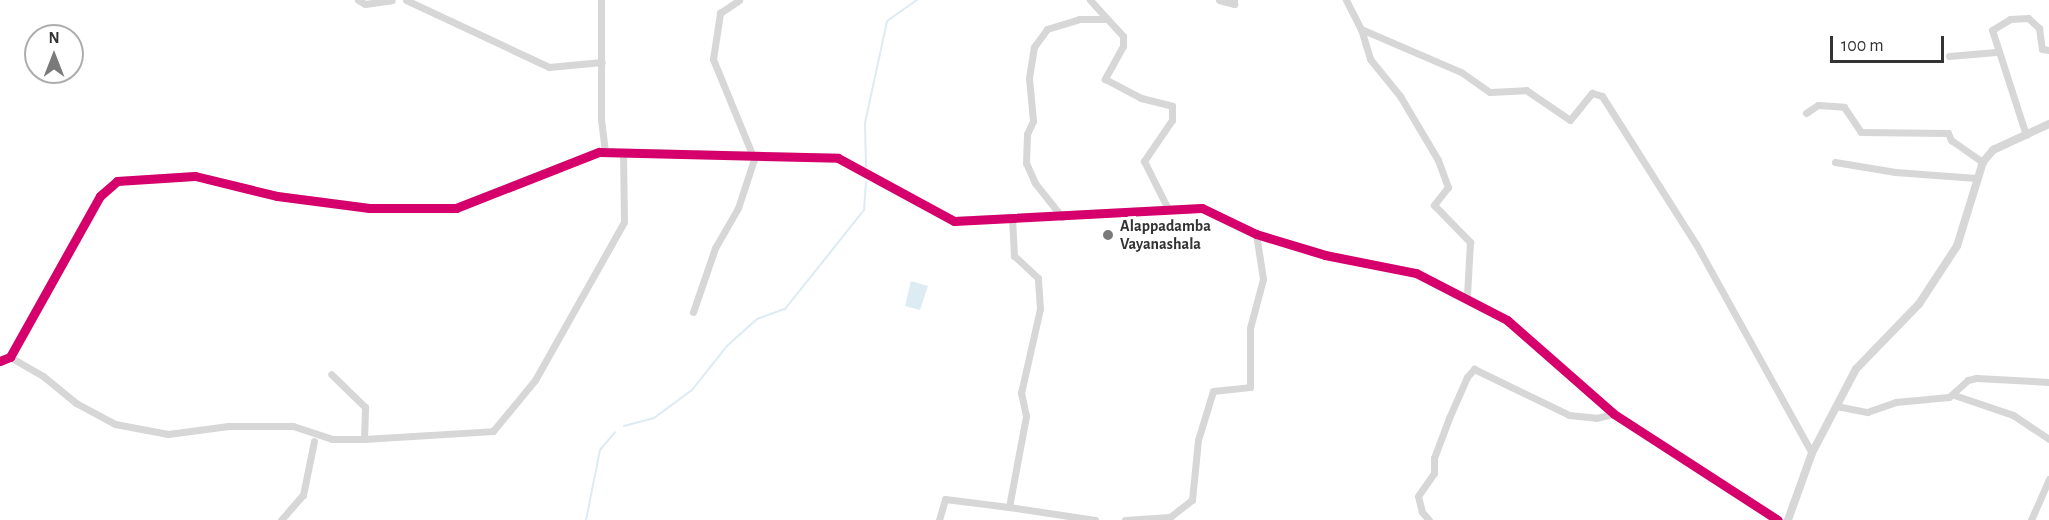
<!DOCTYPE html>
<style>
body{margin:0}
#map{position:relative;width:2049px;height:520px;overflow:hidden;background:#fff;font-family:"Alegreya Sans",sans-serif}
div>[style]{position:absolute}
.water>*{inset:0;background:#ddebf3}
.stream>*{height:2px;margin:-1px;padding:0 1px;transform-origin:1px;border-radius:1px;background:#ddebf3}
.minor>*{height:7px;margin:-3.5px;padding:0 3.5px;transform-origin:3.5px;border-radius:3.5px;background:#d7d7d7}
.tertiary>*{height:8px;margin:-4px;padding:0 4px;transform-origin:4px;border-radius:4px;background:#d7d7d7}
.cycleway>*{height:9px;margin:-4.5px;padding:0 4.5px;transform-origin:4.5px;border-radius:4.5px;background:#d6006c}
.dots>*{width:16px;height:16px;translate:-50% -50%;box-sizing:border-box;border:3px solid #fff;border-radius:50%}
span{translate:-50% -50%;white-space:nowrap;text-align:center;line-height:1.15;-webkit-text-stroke:6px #fff;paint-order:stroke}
.poi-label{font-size:16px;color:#333;font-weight:700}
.left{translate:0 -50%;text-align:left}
.north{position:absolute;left:24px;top:24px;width:60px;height:60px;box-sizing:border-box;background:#fff;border:2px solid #adadad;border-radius:50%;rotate:0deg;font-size:16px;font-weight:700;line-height:24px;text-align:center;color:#333}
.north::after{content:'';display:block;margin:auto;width:21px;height:27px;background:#7a7a7a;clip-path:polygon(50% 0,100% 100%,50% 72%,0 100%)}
.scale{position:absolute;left:1830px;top:36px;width:114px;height:27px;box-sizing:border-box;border:3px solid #333;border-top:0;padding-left:8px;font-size:18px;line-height:21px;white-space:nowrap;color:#333;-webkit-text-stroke:4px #fff;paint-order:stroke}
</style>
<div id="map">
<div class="water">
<div style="clip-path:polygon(911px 281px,928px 286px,920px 310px,905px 306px)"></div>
</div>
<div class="stream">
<div style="left:866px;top:167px;width:44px;rotate:-91.3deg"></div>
<div style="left:865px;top:123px;width:104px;rotate:-77.8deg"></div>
<div style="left:887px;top:21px;width:37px;rotate:-35deg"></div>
<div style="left:624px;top:426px;width:31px;rotate:-15deg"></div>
<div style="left:654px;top:418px;width:47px;rotate:-36.4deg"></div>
<div style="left:692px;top:390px;width:56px;rotate:-51.5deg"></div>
<div style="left:727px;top:346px;width:40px;rotate:-42deg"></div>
<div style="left:757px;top:319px;width:30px;rotate:-20deg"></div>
<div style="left:785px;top:309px;width:127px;rotate:-51.4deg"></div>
<div style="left:864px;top:210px;width:28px;rotate:-86deg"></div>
<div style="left:586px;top:520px;width:71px;rotate:-78.7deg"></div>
<div style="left:600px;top:450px;width:23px;rotate:-50deg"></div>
</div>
<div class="minor">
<div style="left:358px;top:0;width:8px;rotate:30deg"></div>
<div style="left:365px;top:4px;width:27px;rotate:-8deg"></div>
<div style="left:406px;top:0;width:158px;rotate:25.1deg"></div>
<div style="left:549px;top:67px;width:53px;rotate:-5.4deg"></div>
<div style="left:601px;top:0;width:119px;rotate:90deg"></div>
<div style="left:601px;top:119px;width:33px;rotate:83deg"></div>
<div style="left:1090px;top:0;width:49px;rotate:47.5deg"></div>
<div style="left:1123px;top:36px;width:10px;rotate:90deg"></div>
<div style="left:1123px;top:46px;width:38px;rotate:119deg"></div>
<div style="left:1105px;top:79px;width:41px;rotate:27.8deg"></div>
<div style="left:1141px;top:98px;width:32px;rotate:14deg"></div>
<div style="left:1172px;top:106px;width:14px;rotate:90deg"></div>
<div style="left:1172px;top:120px;width:50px;rotate:124.3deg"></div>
<div style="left:1144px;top:161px;width:54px;rotate:63.4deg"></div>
<div style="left:1219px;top:0;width:16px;rotate:15deg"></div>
<div style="left:1234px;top:4px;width:4px;rotate:-90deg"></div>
<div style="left:1346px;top:0;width:33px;rotate:63deg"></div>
<div style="left:1361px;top:29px;width:31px;rotate:73deg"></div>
<div style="left:1370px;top:59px;width:48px;rotate:51deg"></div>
<div style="left:1400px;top:96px;width:74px;rotate:59.3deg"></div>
<div style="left:1438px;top:160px;width:29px;rotate:70deg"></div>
<div style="left:1448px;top:187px;width:23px;rotate:128deg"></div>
<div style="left:1434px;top:205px;width:52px;rotate:45.8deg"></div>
<div style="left:1470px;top:242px;width:54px;rotate:93.2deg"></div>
<div style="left:1361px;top:29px;width:109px;rotate:23.3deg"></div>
<div style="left:1461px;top:72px;width:35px;rotate:35deg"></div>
<div style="left:1490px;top:92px;width:36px;rotate:-3deg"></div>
<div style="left:1526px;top:90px;width:53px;rotate:34.3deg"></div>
<div style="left:1570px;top:120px;width:35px;rotate:-51deg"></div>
<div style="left:1592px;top:93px;width:10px;rotate:17deg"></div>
<div style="left:1602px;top:96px;width:175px;rotate:57.6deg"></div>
<div style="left:1696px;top:244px;width:239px;rotate:61deg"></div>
<div style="left:1949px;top:56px;width:47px;rotate:-4.9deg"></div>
<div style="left:1806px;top:113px;width:14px;rotate:-34deg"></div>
<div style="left:1818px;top:105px;width:26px;rotate:4deg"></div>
<div style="left:1844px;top:107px;width:30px;rotate:56deg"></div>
<div style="left:1861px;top:132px;width:87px;rotate:0.7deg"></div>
<div style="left:1948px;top:133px;width:8px;rotate:67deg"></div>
<div style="left:1951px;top:140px;width:39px;rotate:35deg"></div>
<div style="left:2026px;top:135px;width:110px;rotate:-107.9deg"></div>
<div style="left:1992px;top:30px;width:21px;rotate:-31deg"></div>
<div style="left:2010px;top:19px;width:18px;rotate:-3deg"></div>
<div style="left:2028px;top:18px;width:15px;rotate:42deg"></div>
<div style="left:2039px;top:28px;width:21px;rotate:82deg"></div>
<div style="left:2042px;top:49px;width:7px;rotate:8deg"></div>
<div style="left:1835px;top:162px;width:61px;rotate:9.5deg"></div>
<div style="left:1895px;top:172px;width:81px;rotate:4.2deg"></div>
<div style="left:1062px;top:217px;width:43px;rotate:-128.5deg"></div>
<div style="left:1035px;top:183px;width:22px;rotate:-114deg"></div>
<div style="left:1026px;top:163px;width:29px;rotate:-88deg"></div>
<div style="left:1027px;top:134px;width:14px;rotate:-65deg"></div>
<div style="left:1033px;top:121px;width:43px;rotate:-95.3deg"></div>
<div style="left:1029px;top:78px;width:31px;rotate:-81deg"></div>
<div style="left:1034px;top:47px;width:22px;rotate:-54deg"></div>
<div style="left:1047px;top:29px;width:34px;rotate:-17deg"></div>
<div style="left:1079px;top:19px;width:27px"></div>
<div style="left:693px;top:312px;width:68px;rotate:-71deg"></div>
<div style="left:715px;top:248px;width:46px;rotate:-60.1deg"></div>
<div style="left:738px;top:208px;width:52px;rotate:-71.9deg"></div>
<div style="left:754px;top:159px;width:108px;rotate:-112.3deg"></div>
<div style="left:713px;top:59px;width:47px;rotate:-81.3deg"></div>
<div style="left:720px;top:13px;width:23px;rotate:-34deg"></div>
<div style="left:10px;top:357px;width:38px;rotate:30deg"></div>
<div style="left:43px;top:376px;width:43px;rotate:39.3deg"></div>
<div style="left:76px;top:403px;width:44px;rotate:28.3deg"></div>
<div style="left:115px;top:424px;width:54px;rotate:10.7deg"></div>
<div style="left:168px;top:434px;width:61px;rotate:-7.6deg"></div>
<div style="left:228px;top:426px;width:65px"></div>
<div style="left:293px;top:426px;width:41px;rotate:18.4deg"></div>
<div style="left:332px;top:439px;width:32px"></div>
<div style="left:364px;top:439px;width:32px;rotate:-88deg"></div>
<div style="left:365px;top:407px;width:47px;rotate:-135.9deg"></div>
<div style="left:1954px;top:395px;width:62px;rotate:18.7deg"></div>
<div style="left:2013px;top:415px;width:43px;rotate:33.7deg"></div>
<div style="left:1836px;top:406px;width:32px;rotate:11deg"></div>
<div style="left:1867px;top:412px;width:31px;rotate:-19deg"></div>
<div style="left:1896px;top:402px;width:53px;rotate:-5.4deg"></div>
<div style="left:1949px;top:397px;width:25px;rotate:-42deg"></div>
<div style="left:1968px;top:380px;width:8px;rotate:-14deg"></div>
<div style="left:1976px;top:378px;width:73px;rotate:3.1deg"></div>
<div style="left:364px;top:439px;width:129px;rotate:-3.5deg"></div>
<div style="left:493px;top:431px;width:66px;rotate:-50.5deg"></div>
<div style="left:535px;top:380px;width:181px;rotate:-60.6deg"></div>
<div style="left:624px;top:222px;width:70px;rotate:-90.8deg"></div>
<div style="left:1009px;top:507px;width:87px;rotate:8.6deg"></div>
<div style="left:281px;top:520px;width:33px;rotate:-49deg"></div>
<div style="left:303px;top:495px;width:55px;rotate:-78.5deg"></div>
<div style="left:939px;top:520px;width:22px;rotate:-74deg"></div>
<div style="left:945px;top:499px;width:64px;rotate:7.1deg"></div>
<div style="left:1009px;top:507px;width:93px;rotate:-79.4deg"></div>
<div style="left:1026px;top:416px;width:24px;rotate:-102deg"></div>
<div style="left:1021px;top:393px;width:86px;rotate:-77.3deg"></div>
<div style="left:1040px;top:309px;width:31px;rotate:-94deg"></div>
<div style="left:1038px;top:278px;width:33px;rotate:-137deg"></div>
<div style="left:1014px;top:256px;width:36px;rotate:-93deg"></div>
<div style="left:1125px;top:520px;width:45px;rotate:-3.8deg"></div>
<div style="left:1170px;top:517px;width:28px;rotate:-38deg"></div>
<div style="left:1192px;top:500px;width:60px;rotate:-84.3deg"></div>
<div style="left:1198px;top:440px;width:51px;rotate:-73deg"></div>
<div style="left:1213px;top:391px;width:37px;rotate:-6deg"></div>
<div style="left:1250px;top:387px;width:59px;rotate:-90deg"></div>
<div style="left:1250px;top:328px;width:51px;rotate:-75.1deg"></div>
<div style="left:1263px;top:279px;width:46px;rotate:-98.8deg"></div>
<div style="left:1429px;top:520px;width:11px;rotate:-131deg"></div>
<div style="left:1422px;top:512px;width:16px;rotate:-104deg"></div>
<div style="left:1418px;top:496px;width:28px;rotate:-55deg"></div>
<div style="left:1434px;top:473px;width:15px;rotate:-90deg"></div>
<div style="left:1434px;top:458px;width:43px;rotate:-69.4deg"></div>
<div style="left:1449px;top:418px;width:45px;rotate:-66.3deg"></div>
<div style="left:1467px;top:377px;width:11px;rotate:-49deg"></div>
<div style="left:1474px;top:369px;width:106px;rotate:25.8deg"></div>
<div style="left:1569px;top:415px;width:27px;rotate:6deg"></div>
<div style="left:1596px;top:418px;width:18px;rotate:-13deg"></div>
<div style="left:2031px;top:520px;width:45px;rotate:-66.3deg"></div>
</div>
<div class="tertiary">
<div style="left:0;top:361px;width:11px;rotate:-22deg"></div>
<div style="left:10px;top:357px;width:184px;rotate:-60.8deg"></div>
<div style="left:100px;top:196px;width:23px;rotate:-41deg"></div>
<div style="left:117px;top:181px;width:78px;rotate:-3.7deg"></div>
<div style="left:195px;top:176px;width:84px;rotate:13.7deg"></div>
<div style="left:277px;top:196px;width:93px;rotate:7.4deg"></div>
<div style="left:369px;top:208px;width:87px"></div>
<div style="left:456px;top:208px;width:154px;rotate:-21.4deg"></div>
<div style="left:599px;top:152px;width:239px;rotate:1.4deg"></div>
<div style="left:838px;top:158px;width:132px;rotate:28.5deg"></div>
<div style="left:954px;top:221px;width:248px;rotate:-3deg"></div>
<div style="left:1202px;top:208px;width:60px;rotate:25.7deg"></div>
<div style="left:1256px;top:234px;width:72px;rotate:16.9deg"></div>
<div style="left:1325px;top:255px;width:93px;rotate:11.2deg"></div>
<div style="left:1416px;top:273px;width:102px;rotate:27.3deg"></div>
<div style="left:1507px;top:320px;width:142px;rotate:41.3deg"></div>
<div style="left:1614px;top:414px;width:195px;rotate:32.9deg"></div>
<div style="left:1788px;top:520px;width:71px;rotate:-70.3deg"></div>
<div style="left:1812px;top:453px;width:95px;rotate:-62.4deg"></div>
<div style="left:1856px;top:369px;width:91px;rotate:-45.9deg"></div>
<div style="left:1919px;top:304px;width:69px;rotate:-56.8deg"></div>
<div style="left:1957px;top:246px;width:88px;rotate:-72.8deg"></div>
<div style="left:1983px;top:162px;width:16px;rotate:-50deg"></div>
<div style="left:1993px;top:150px;width:62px;rotate:-24.9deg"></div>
</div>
<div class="cycleway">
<div style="left:0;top:361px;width:11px;rotate:-22deg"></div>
<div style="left:10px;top:357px;width:184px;rotate:-60.8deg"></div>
<div style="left:100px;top:196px;width:23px;rotate:-41deg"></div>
<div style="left:117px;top:181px;width:78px;rotate:-3.7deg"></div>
<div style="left:195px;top:176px;width:84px;rotate:13.7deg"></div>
<div style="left:277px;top:196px;width:93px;rotate:7.4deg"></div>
<div style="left:369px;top:208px;width:87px"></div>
<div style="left:456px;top:208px;width:154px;rotate:-21.4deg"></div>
<div style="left:599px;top:152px;width:239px;rotate:1.4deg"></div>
<div style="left:838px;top:158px;width:132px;rotate:28.5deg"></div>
<div style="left:954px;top:221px;width:248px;rotate:-3deg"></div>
<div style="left:1202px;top:208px;width:60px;rotate:25.7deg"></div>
<div style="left:1256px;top:234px;width:72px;rotate:16.9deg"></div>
<div style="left:1325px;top:255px;width:93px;rotate:11.2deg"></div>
<div style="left:1416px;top:273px;width:102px;rotate:27.3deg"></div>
<div style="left:1507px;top:320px;width:142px;rotate:41.3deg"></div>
<div style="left:1614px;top:414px;width:195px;rotate:32.9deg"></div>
</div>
<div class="dots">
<div style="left:1108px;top:235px;background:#7a7a7a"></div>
</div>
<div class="poi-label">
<span class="left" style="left:1120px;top:235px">Alappadamba<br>Vayanashala</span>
</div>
<div class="north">N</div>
<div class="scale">100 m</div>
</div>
